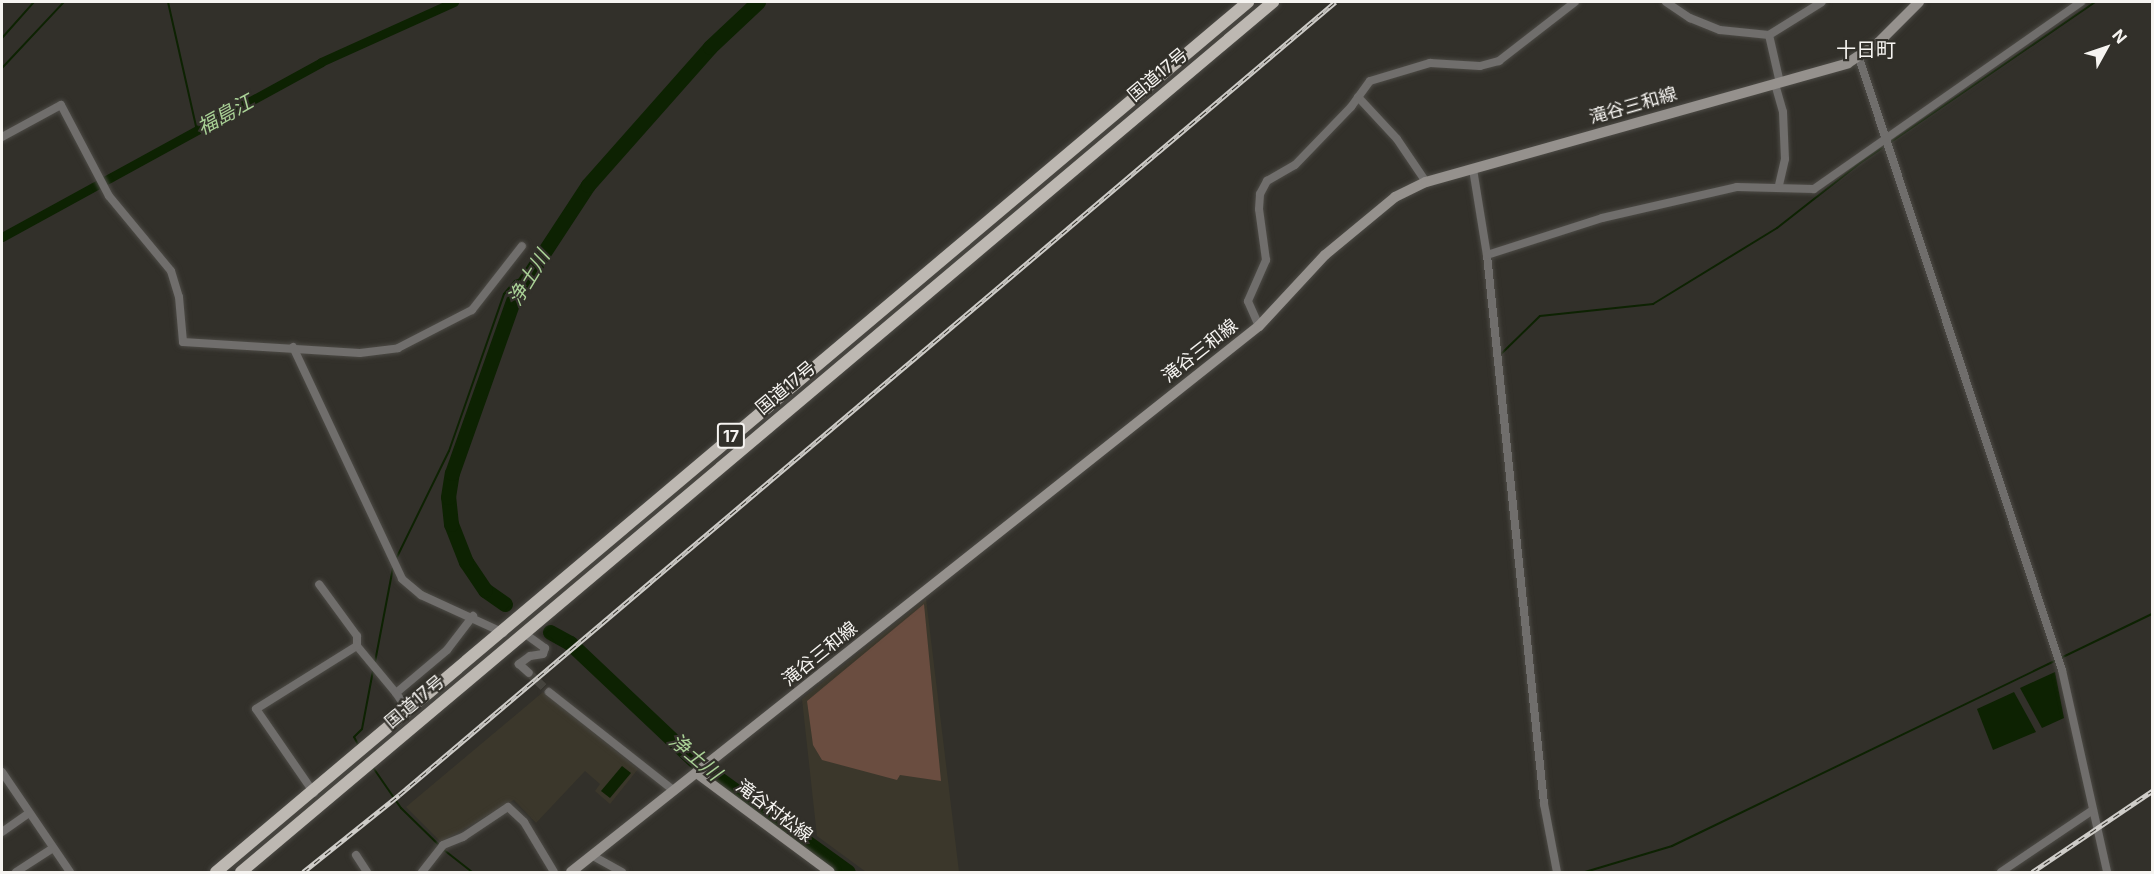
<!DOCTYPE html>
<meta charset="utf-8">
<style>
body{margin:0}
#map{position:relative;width:2154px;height:874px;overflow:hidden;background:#32302a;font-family:Inter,"Noto Sans JP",sans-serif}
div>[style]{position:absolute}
.built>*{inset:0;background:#3b372b}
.green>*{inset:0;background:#6a4d40}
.water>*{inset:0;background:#0d2202}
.stream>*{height:2px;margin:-1px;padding:0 1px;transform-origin:1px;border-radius:1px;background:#0d2202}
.canal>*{height:9px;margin:-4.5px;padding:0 4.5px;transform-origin:4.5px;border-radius:4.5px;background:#0d2202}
.river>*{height:15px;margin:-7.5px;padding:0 7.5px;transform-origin:7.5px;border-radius:7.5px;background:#0d2202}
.minor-tunnel>*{height:8px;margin-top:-4px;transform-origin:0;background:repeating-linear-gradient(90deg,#46443e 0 8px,transparent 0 12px)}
.roads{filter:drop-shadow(0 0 2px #4d4b46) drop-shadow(0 0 2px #4d4b46)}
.minor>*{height:8px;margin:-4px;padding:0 4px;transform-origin:4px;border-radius:4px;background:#706e6c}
.secondary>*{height:10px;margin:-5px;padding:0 5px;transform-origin:5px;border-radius:5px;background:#95918d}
.trunk>*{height:12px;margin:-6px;padding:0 6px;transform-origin:6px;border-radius:6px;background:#bdb8b2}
.rail>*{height:4.5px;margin-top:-2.25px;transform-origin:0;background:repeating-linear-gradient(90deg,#32302a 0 7px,#ceccc8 0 14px);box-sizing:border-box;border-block:2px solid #ceccc8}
span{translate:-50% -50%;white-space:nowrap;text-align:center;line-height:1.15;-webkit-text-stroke:4.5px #32302a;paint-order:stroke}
.shield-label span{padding:2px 4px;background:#32302a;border:2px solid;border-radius:4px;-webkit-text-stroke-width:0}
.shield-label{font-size:16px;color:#f6f4f1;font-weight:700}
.street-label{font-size:18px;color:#f6f4f1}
.neighbourhood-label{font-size:20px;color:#f6f4f1}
.water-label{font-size:20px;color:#a9d196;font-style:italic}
.frame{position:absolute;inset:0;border:3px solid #f6f4f1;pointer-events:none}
.north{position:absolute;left:2076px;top:18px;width:60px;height:60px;-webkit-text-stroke:4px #32302a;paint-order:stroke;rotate:50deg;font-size:16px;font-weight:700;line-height:24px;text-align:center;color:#f6f4f1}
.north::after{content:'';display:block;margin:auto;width:21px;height:27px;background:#f6f4f1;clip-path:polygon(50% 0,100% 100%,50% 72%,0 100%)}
</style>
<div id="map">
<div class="built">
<div style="clip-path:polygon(926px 599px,959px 872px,866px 872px,817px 836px,802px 699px)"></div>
<div style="clip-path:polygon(543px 692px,638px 769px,610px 804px,595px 791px,600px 784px,585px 771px,536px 823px,514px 800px,441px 842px,406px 807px)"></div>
</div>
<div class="green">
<div style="clip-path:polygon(924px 604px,941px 781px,900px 775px,897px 780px,822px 760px,813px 745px,807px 701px)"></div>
</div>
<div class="water">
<div style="clip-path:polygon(2055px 672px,2064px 718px,2042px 728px,2020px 688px)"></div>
<div style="clip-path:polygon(2014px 692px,2036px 732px,1993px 750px,1977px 709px)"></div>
<div style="clip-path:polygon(622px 766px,631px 773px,610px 798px,601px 791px)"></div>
</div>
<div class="stream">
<div style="left:168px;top:2px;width:132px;rotate:77.3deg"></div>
<div style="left:2px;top:38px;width:48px;rotate:-48.4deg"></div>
<div style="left:2px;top:68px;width:91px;rotate:-46.8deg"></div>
<div style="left:1501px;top:354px;width:54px;rotate:-44.3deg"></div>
<div style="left:1540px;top:316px;width:114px;rotate:-6.1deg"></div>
<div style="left:1653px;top:304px;width:145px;rotate:-31.5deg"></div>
<div style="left:1777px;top:228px;width:105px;rotate:-38.1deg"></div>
<div style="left:1860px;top:163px;width:285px;rotate:-34.4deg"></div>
<div style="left:396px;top:559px;width:120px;rotate:-63.9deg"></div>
<div style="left:449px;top:451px;width:166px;rotate:-70.7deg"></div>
<div style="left:504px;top:294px;width:17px;rotate:-50deg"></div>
<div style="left:515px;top:281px;width:9px;rotate:-18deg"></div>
<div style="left:375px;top:662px;width:96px;rotate:-79.2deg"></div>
<div style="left:359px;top:746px;width:10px;rotate:-119deg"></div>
<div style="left:354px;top:737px;width:11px;rotate:-45deg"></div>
<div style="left:362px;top:729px;width:59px;rotate:-79.3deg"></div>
<div style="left:372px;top:766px;width:51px;rotate:55.4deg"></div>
<div style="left:401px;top:808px;width:54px;rotate:44.3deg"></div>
<div style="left:444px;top:850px;width:36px;rotate:38deg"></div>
<div style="left:1585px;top:872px;width:91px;rotate:-16.6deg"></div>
<div style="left:1672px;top:846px;width:533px;rotate:-25.8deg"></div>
</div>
<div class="canal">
<div style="left:2px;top:237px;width:364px;rotate:-28.7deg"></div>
<div style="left:321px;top:62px;width:146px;rotate:-24.3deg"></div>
</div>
<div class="river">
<div style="left:505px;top:604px;width:24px;rotate:-145deg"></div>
<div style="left:485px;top:590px;width:34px;rotate:-124deg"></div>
<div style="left:466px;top:562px;width:41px;rotate:-111.5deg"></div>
<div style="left:451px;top:524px;width:27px;rotate:-96deg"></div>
<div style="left:448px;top:497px;width:24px;rotate:-81deg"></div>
<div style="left:452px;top:473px;width:186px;rotate:-70.5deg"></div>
<div style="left:514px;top:298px;width:135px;rotate:-56.8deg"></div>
<div style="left:588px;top:185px;width:184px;rotate:-48.5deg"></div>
<div style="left:710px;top:47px;width:66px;rotate:-43.2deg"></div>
<div style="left:550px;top:632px;width:23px;rotate:29deg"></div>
<div style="left:570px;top:643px;width:175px;rotate:43.4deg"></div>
<div style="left:697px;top:763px;width:186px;rotate:35.8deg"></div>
</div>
<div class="minor-tunnel">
<div style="left:529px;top:673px;width:28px;rotate:44deg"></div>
</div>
<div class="roads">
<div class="minor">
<div style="left:1666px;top:2px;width:29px;rotate:34deg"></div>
<div style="left:1690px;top:18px;width:32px;rotate:22deg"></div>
<div style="left:1720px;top:30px;width:49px;rotate:5.8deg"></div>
<div style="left:1769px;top:35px;width:62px;rotate:-31.9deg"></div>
<div style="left:1769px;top:35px;width:49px;rotate:77.1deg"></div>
<div style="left:1859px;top:58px;width:645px;rotate:71.65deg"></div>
<div style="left:2062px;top:670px;width:207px;rotate:77.4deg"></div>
<div style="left:1775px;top:84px;width:29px;rotate:74deg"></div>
<div style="left:1783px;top:112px;width:47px;rotate:87.6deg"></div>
<div style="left:1785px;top:159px;width:28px;rotate:103deg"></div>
<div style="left:1358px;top:97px;width:57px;rotate:47.1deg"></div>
<div style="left:1397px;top:139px;width:52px;rotate:56deg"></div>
<div style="left:2px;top:137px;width:67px;rotate:-28.5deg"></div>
<div style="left:61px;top:105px;width:103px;rotate:62.2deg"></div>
<div style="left:109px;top:196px;width:97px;rotate:50.4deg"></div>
<div style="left:171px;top:271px;width:27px;rotate:73deg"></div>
<div style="left:179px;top:297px;width:45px;rotate:84.9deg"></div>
<div style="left:183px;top:342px;width:177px;rotate:3.6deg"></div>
<div style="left:360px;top:353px;width:38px;rotate:-7deg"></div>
<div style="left:398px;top:348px;width:83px;rotate:-27.2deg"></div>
<div style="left:472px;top:310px;width:81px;rotate:-52deg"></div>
<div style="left:1473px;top:169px;width:87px;rotate:80.8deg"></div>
<div style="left:1487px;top:255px;width:552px;rotate:84.07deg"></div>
<div style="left:1544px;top:804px;width:69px;rotate:79.2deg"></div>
<div style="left:1487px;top:255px;width:121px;rotate:-17.8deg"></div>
<div style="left:1602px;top:218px;width:139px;rotate:-12.9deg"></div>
<div style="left:1737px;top:187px;width:77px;rotate:1.5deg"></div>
<div style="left:1814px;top:189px;width:326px;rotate:-35deg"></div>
<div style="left:1259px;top:326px;width:27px;rotate:-114deg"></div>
<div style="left:1248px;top:301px;width:45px;rotate:-66.3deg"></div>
<div style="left:1266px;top:260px;width:51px;rotate:-97.8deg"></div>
<div style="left:1259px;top:209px;width:15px;rotate:-86deg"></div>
<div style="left:1260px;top:194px;width:15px;rotate:-62deg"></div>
<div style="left:1267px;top:181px;width:32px;rotate:-30deg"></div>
<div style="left:1295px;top:165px;width:81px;rotate:-46deg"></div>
<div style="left:1351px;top:107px;width:32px;rotate:-54deg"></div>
<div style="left:1370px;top:81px;width:63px;rotate:-16.7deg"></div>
<div style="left:1430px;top:63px;width:50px;rotate:3.4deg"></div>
<div style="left:1480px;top:66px;width:20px;rotate:-15deg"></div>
<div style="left:1499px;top:61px;width:96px;rotate:-37.8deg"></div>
<div style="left:293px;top:347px;width:256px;rotate:64.8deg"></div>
<div style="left:402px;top:579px;width:25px;rotate:40deg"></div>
<div style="left:421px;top:595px;width:91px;rotate:24.6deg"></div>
<div style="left:524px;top:633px;width:26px;rotate:36deg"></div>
<div style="left:545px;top:648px;width:6px;rotate:108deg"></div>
<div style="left:543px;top:654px;width:13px;rotate:171deg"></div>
<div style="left:530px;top:656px;width:14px;rotate:144deg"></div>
<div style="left:519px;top:664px;width:13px;rotate:42deg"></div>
<div style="left:357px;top:646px;width:61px;rotate:50.3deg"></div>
<div style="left:396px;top:693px;width:67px;rotate:-40.1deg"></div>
<div style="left:447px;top:650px;width:43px;rotate:-52.6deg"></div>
<div style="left:549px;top:692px;width:158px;rotate:38.3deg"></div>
<div style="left:396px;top:693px;width:23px;rotate:56deg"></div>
<div style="left:2px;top:772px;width:121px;rotate:55.8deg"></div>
<div style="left:314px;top:793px;width:102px;rotate:-124.6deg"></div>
<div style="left:256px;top:709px;width:119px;rotate:-32deg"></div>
<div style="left:357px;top:646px;width:10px;rotate:-90deg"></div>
<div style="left:357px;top:636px;width:64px;rotate:-126.2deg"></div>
<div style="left:2px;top:832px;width:33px;rotate:-35deg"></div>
<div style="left:356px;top:855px;width:20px;rotate:57deg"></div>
<div style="left:593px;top:856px;width:33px;rotate:29deg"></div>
<div style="left:16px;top:872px;width:44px;rotate:-33deg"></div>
<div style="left:422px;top:872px;width:34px;rotate:-52deg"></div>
<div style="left:443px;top:845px;width:22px;rotate:-22deg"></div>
<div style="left:463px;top:837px;width:54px;rotate:-33.7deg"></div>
<div style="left:508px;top:807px;width:22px;rotate:43deg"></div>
<div style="left:524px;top:822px;width:58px;rotate:59deg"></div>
<div style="left:2001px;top:872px;width:111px;rotate:-34deg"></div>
</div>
<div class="secondary">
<div style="left:698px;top:774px;width:164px;rotate:36.6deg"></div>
<div style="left:571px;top:872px;width:878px;rotate:-38.44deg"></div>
<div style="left:1259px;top:326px;width:97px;rotate:-47.1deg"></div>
<div style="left:1325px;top:255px;width:91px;rotate:-39.6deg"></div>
<div style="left:1395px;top:197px;width:34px;rotate:-26deg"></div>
<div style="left:1426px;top:182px;width:438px;rotate:-15.7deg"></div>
<div style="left:1848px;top:63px;width:36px;rotate:-34deg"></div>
<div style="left:1878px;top:43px;width:58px;rotate:-45deg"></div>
</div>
<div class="trunk">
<div style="left:216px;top:872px;width:1350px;rotate:-40.13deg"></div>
<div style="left:241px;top:872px;width:1350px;rotate:-40.13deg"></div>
</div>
</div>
<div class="rail">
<div style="left:303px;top:872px;width:123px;rotate:-38.7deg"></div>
<div style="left:399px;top:795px;width:1227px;rotate:-40.27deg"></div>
<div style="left:2032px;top:872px;width:145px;rotate:-34deg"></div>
</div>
<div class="shield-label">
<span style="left:731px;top:436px">17</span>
</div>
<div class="street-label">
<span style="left:1158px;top:75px;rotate:-40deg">国道17号</span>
<span style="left:1633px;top:106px;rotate:-16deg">滝谷三和線</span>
<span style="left:1200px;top:351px;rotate:-38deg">滝谷三和線</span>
<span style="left:786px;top:388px;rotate:-40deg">国道17号</span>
<span style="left:820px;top:654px;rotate:-39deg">滝谷三和線</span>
<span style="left:415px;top:702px;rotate:-40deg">国道17号</span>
<span style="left:774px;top:811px;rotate:37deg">滝谷村松線</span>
</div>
<div class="neighbourhood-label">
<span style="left:1866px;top:50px">十日町</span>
</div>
<div class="water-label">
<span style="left:225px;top:115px;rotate:-29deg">福島江</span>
<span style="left:529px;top:278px;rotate:-59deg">浄土川</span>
<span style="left:695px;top:757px;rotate:40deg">浄土川</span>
</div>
<div class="frame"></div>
<div class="north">N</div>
</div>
